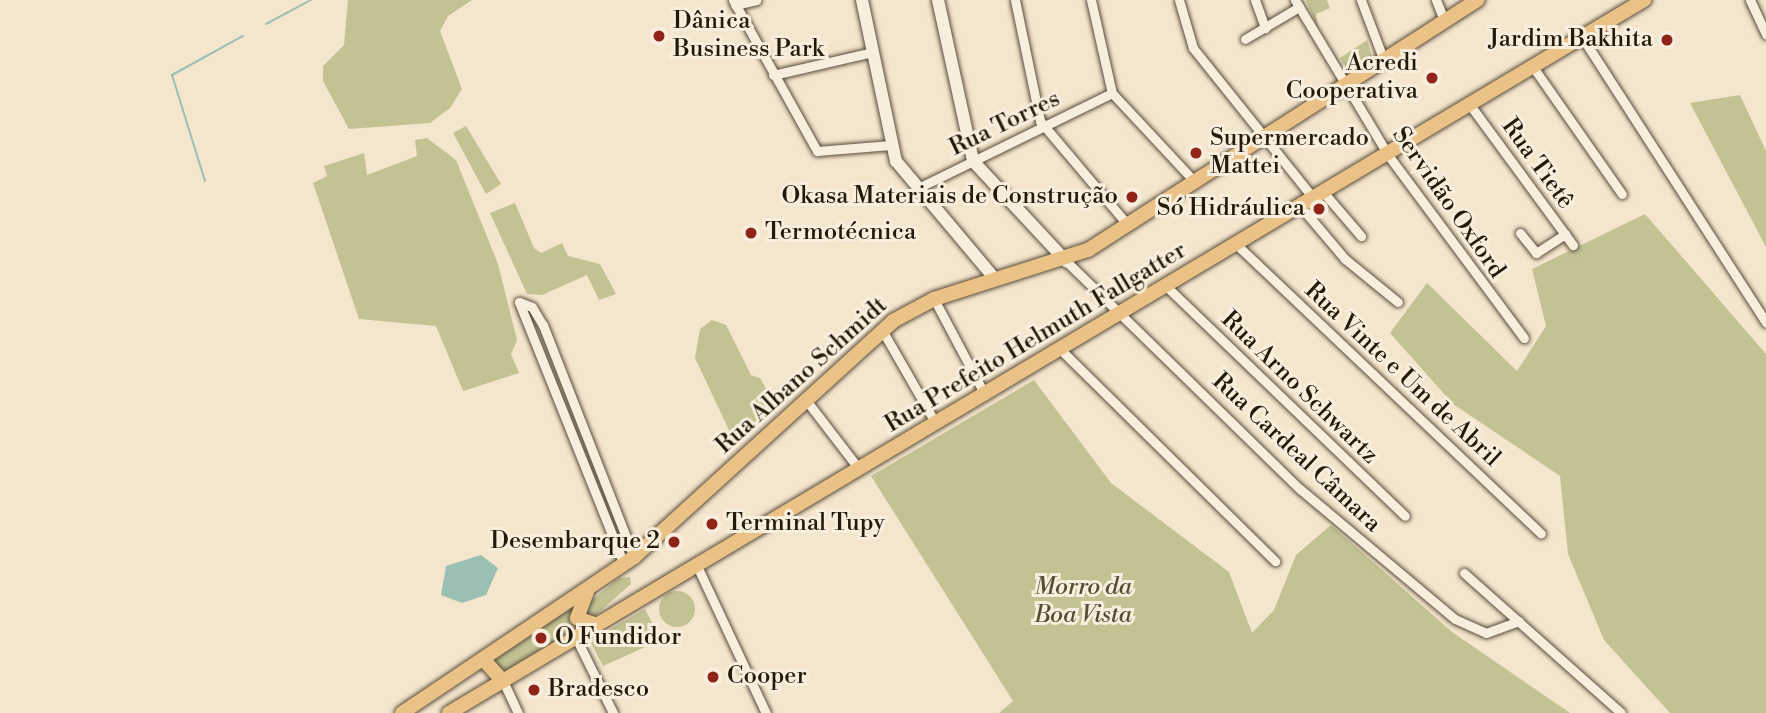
<!DOCTYPE html>
<meta charset="utf-8">
<style>
body{margin:0}
#map{position:relative;width:1766px;height:713px;overflow:hidden;background:#f4e5cd;font-family:"Libre Bodoni",serif}
div>[style]{position:absolute}
.green>*{inset:0;background:#c3c293}
.round{border-radius:50%}
.water>*{inset:0;background:#9cbfb4}
.stream>*{height:2px;margin:-1px;padding:0 1px;transform-origin:1px;border-radius:1px;background:#9cbfb4}
.roads{filter:drop-shadow(0 0 2px #594d3b) drop-shadow(0 0 2px #594d3b)}
.street>*{height:9px;margin:-4.5px;padding:0 4.5px;transform-origin:4.5px;border-radius:4.5px;background:#f8eede}
.secondary>*{height:12px;margin:-6px;padding:0 6px;transform-origin:6px;border-radius:6px;background:#f8eede}
.primary>*{height:14px;margin:-7px;padding:0 7px;transform-origin:7px;border-radius:7px;background:#eac286}
.dots>*{width:19px;height:19px;translate:-50% -50%;box-sizing:border-box;border:4px solid #f8eede;border-radius:50%}
span{translate:-50% -50%;white-space:nowrap;text-align:center;line-height:1.15;-webkit-text-stroke:6px #f8eede;paint-order:stroke}
.poi-label{font-size:24px;color:#251a0a}
.left{translate:0 -50%;text-align:left}
.right{translate:-100% -50%;text-align:right}
.street-label{font-size:24px;color:#251a0a}
.park-label{font-size:24px;color:#544c33;font-style:italic}
</style>
<div id="map">
<div class="green">
<div style="clip-path:polygon(348px 0,472px 0,448px 16px,440px 31px,462px 89px,450px 108px,430px 123px,349px 129px,323px 81px,323px 66px,344px 45px)"></div>
<div style="clip-path:polygon(1306px 0,1327px 0,1330px 8px,1316px 14px,1318px 28px)"></div>
<div style="clip-path:polygon(1367px 40px,1372px 57px,1347px 69px,1340px 58px)"></div>
<div style="clip-path:polygon(1740px 95px,1766px 151px,1766px 247px,1690px 103px)"></div>
<div style="clip-path:polygon(466px 126px,501px 184px,486px 194px,453px 133px)"></div>
<div style="clip-path:polygon(427px 138px,456px 160px,498px 264px,517px 340px,511px 354px,519px 373px,463px 391px,436px 326px,359px 319px,313px 183px,327px 176px,324px 166px,364px 153px,367px 175px,417px 156px,415px 140px)"></div>
<div style="clip-path:polygon(515px 203px,534px 248px,541px 253px,562px 243px,568px 256px,600px 264px,616px 294px,599px 300px,587px 275px,542px 295px,527px 294px,490px 213px)"></div>
<div style="clip-path:polygon(1645px 214px,1766px 354px,1766px 713px,1670px 713px,1604px 640px,1568px 554px,1560px 476px,1453px 404px,1390px 333px,1427px 283px,1517px 371px,1546px 326px,1532px 269px)"></div>
<div style="clip-path:polygon(712px 320px,726px 325px,751px 375px,760px 378px,776px 406px,736px 445px,695px 358px,700px 329px)"></div>
<div style="clip-path:polygon(1034px 380px,1111px 483px,1229px 572px,1252px 633px,1274px 610px,1296px 555px,1331px 525px,1452px 632px,1570px 713px,999px 713px,1013px 701px,871px 476px)"></div>
<div style="clip-path:polygon(630px 577px,631px 584px,589px 621px,585px 606px,619px 578px)"></div>
<div class="round" style="left:659px;top:591px;width:36px;height:36px"></div>
<div style="clip-path:polygon(573px 606px,583px 628px,504px 673px,490px 660px)"></div>
<div style="clip-path:polygon(645px 609px,661px 640px,603px 666px,590px 641px)"></div>
</div>
<div class="water">
<div style="clip-path:polygon(481px 555px,498px 568px,486px 595px,462px 603px,441px 595px,446px 566px)"></div>
</div>
<div class="stream">
<div style="left:266px;top:24px;width:51px;rotate:-28.1deg"></div>
<div style="left:205px;top:181px;width:111px;rotate:-107.3deg"></div>
<div style="left:172px;top:75px;width:81px;rotate:-28.8deg"></div>
</div>
<div class="roads">
<div class="street">
<div style="left:733px;top:0;width:173px;rotate:60.9deg"></div>
<div style="left:817px;top:151px;width:74px;rotate:-4.6deg"></div>
<div style="left:1015px;top:0;width:124px;rotate:78.3deg"></div>
<div style="left:1040px;top:121px;width:136px;rotate:49.8deg"></div>
<div style="left:1091px;top:0;width:95px;rotate:77.3deg"></div>
<div style="left:1112px;top:93px;width:122px;rotate:47deg"></div>
<div style="left:1179px;top:0;width:50px;rotate:73.7deg"></div>
<div style="left:1193px;top:48px;width:193px;rotate:51.3deg"></div>
<div style="left:1255px;top:0;width:30px;rotate:70deg"></div>
<div style="left:1295px;top:0;width:181px;rotate:59deg"></div>
<div style="left:1388px;top:155px;width:228px;rotate:53.4deg"></div>
<div style="left:1361px;top:0;width:65px;rotate:69.3deg"></div>
<div style="left:1436px;top:0;width:24px;rotate:68deg"></div>
<div style="left:1750px;top:0;width:38px;rotate:65deg"></div>
<div style="left:735px;top:5px;width:22px;rotate:-13deg"></div>
<div style="left:1582px;top:37px;width:340px;rotate:57.2deg"></div>
<div style="left:1245px;top:39px;width:63px;rotate:-30.7deg"></div>
<div style="left:1533px;top:67px;width:155px;rotate:55deg"></div>
<div style="left:773px;top:75px;width:103px;rotate:-13deg"></div>
<div style="left:1470px;top:105px;width:174px;rotate:53.7deg"></div>
<div style="left:916px;top:189px;width:218px;rotate:-26.1deg"></div>
<div style="left:1324px;top:193px;width:57px;rotate:49.3deg"></div>
<div style="left:1301px;top:207px;width:68px;rotate:49.8deg"></div>
<div style="left:1345px;top:259px;width:68px;rotate:39.1deg"></div>
<div style="left:1520px;top:233px;width:26px;rotate:51deg"></div>
<div style="left:1536px;top:253px;width:35px;rotate:-33deg"></div>
<div style="left:1237px;top:245px;width:419px;rotate:43.5deg"></div>
<div style="left:1066px;top:261px;width:327px;rotate:44.3deg"></div>
<div style="left:1300px;top:489px;width:202px;rotate:40deg"></div>
<div style="left:1455px;top:619px;width:34px;rotate:24deg"></div>
<div style="left:1486px;top:633px;width:35px;rotate:-20deg"></div>
<div style="left:1167px;top:287px;width:330px;rotate:43.9deg"></div>
<div style="left:934px;top:299px;width:109px;rotate:62deg"></div>
<div style="left:519px;top:302px;width:14px;rotate:21deg"></div>
<div style="left:532px;top:307px;width:21px;rotate:59deg"></div>
<div style="left:543px;top:325px;width:249px;rotate:68.6deg"></div>
<div style="left:519px;top:302px;width:283px;rotate:68.2deg"></div>
<div style="left:882px;top:330px;width:108px;rotate:60.1deg"></div>
<div style="left:1061px;top:350px;width:301px;rotate:44.6deg"></div>
<div style="left:806px;top:400px;width:87px;rotate:52.5deg"></div>
<div style="left:697px;top:566px;width:162px;rotate:64.9deg"></div>
<div style="left:1464px;top:573px;width:210px;rotate:41.7deg"></div>
<div style="left:576px;top:638px;width:84px;rotate:63.7deg"></div>
<div style="left:503px;top:681px;width:35px;rotate:65deg"></div>
</div>
<div class="secondary">
<div style="left:862px;top:0;width:165px;rotate:78.1deg"></div>
<div style="left:896px;top:161px;width:155px;rotate:50deg"></div>
<div style="left:938px;top:0;width:165px;rotate:77.7deg"></div>
<div style="left:973px;top:161px;width:137px;rotate:47.1deg"></div>
</div>
<div class="primary">
<div style="left:587px;top:592px;width:28px;rotate:111deg"></div>
<div style="left:577px;top:618px;width:21px;rotate:19deg"></div>
<div style="left:483px;top:659px;width:30px;rotate:48deg"></div>
<div style="left:402px;top:713px;width:280px;rotate:-33.9deg"></div>
<div style="left:634px;top:557px;width:350px;rotate:-42.3deg"></div>
<div style="left:893px;top:321px;width:47px;rotate:-28.2deg"></div>
<div style="left:934px;top:299px;width:162px;rotate:-17.7deg"></div>
<div style="left:1088px;top:250px;width:463px;rotate:-32.7deg"></div>
<div style="left:449px;top:713px;width:1392px;rotate:-30.82deg"></div>
</div>
</div>
<div class="dots">
<div style="left:659px;top:36px;background:#8f2418"></div>
<div style="left:1667px;top:40px;background:#8f2418"></div>
<div style="left:1432px;top:78px;background:#8f2418"></div>
<div style="left:1196px;top:153px;background:#8f2418"></div>
<div style="left:1132px;top:197px;background:#8f2418"></div>
<div style="left:1319px;top:209px;background:#8f2418"></div>
<div style="left:751px;top:233px;background:#8f2418"></div>
<div style="left:712px;top:524px;background:#8f2418"></div>
<div style="left:674px;top:542px;background:#8f2418"></div>
<div style="left:541px;top:638px;background:#8f2418"></div>
<div style="left:713px;top:677px;background:#8f2418"></div>
<div style="left:534px;top:690px;background:#8f2418"></div>
</div>
<div class="poi-label">
<span class="left" style="left:673px;top:36px">Dânica<br>Business Park</span>
<span class="right" style="left:1653px;top:40px">Jardim Bakhita</span>
<span class="right" style="left:1418px;top:78px">Acredi<br>Cooperativa</span>
<span class="left" style="left:1210px;top:153px">Supermercado<br>Mattei</span>
<span class="right" style="left:1118px;top:197px">Okasa Materiais de Construção</span>
<span class="right" style="left:1305px;top:209px">Só Hidráulica</span>
<span class="left" style="left:765px;top:233px">Termotécnica</span>
<span class="left" style="left:726px;top:524px">Terminal Tupy</span>
<span class="right" style="left:660px;top:542px">Desembarque 2</span>
<span class="left" style="left:555px;top:638px">O Fundidor</span>
<span class="left" style="left:727px;top:677px">Cooper</span>
<span class="left" style="left:548px;top:690px">Bradesco</span>
</div>
<div class="street-label">
<span style="left:1005px;top:124px;rotate:-26deg">Rua Torres</span>
<span style="left:1537px;top:164px;rotate:54deg">Rua Tietê</span>
<span style="left:1448px;top:203px;rotate:55deg">Servidão Oxford</span>
<span style="left:1036px;top:338px;rotate:-31deg">Rua Prefeito Helmuth Fallgatter</span>
<span style="left:1402px;top:375px;rotate:43deg">Rua Vinte e Um de Abril</span>
<span style="left:802px;top:376px;rotate:-42deg">Rua Albano Schmidt</span>
<span style="left:1299px;top:388px;rotate:44deg">Rua Arno Schwartz</span>
<span style="left:1296px;top:453px;rotate:43deg">Rua Cardeal Câmara</span>
</div>
<div class="park-label">
<span style="left:1083px;top:602px">Morro da<br>Boa Vista</span>
</div>
</div>
